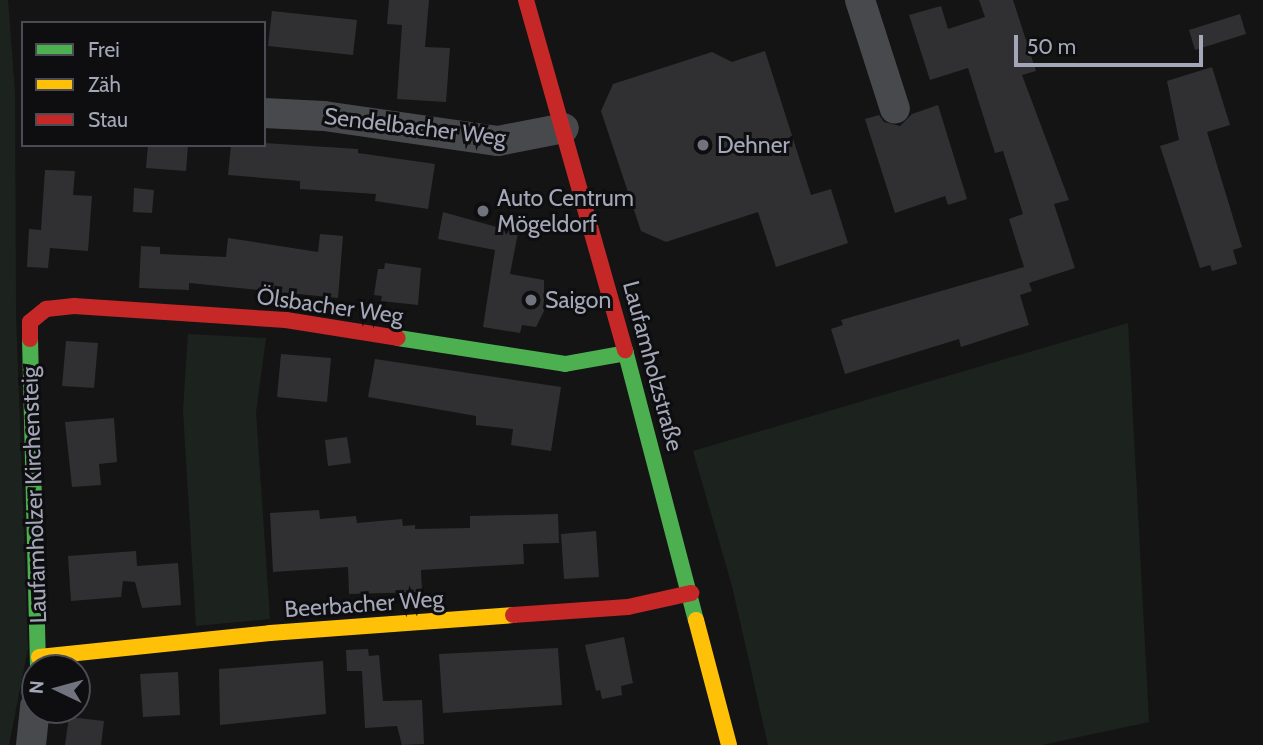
<!DOCTYPE html>
<meta charset="utf-8">
<style>
body{margin:0}
#map{position:relative;width:1263px;height:745px;overflow:hidden;background:#141414;font-family:Cabin,sans-serif}
div>[style]{position:absolute}
.green>*{inset:0;background:#1c231e}
.building>*{inset:0;background:#303032}
.street>*{height:30px;margin:-15px;padding:0 15px;transform-origin:15px;border-radius:15px;background:#48494d}
.fast>*{height:16px;margin:-8px;padding:0 8px;transform-origin:8px;border-radius:8px;background:#4caf50}
.slow>*{height:16px;margin:-8px;padding:0 8px;transform-origin:8px;border-radius:8px;background:#ffc107}
.jam>*{height:16px;margin:-8px;padding:0 8px;transform-origin:8px;border-radius:8px;background:#c62828}
.dots>*{width:19px;height:19px;translate:-50% -50%;box-sizing:border-box;border:4px solid #0e0e10;border-radius:50%}
span{translate:-50% -50%;white-space:nowrap;text-align:center;line-height:1.15;-webkit-text-stroke:6px #0e0e10;paint-order:stroke}
.street-label{font-size:23px;color:#a3a7b7}
.poi-label{font-size:23px;color:#a3a7b7}
.left{translate:0 -50%;text-align:left}
.legend{position:absolute;left:21px;top:21px;width:245px;height:126px;box-sizing:border-box;background:#0e0e10;border:2px solid #4a4b53;margin:0;padding:9px 12px;list-style:none;font-size:21px;color:#a3a7b7}
.legend li{display:flex;align-items:center;gap:14px;height:35px}
.legend b{width:35px;border:2px solid #4a4b53}
.north{position:absolute;left:21px;top:654px;width:70px;height:70px;box-sizing:border-box;background:#0e0e10;border:2px solid #4a4b53;border-radius:50%;rotate:275deg;font-size:19px;font-weight:700;line-height:28px;text-align:center;color:#a3a7b7}
.north::after{content:'';display:block;margin:auto;width:24px;height:32px;background:#71747e;clip-path:polygon(50% 0,100% 100%,50% 72%,0 100%)}
.scale{position:absolute;left:1014px;top:35px;width:189px;height:32px;box-sizing:border-box;border:4px solid #a3a7b7;border-top:0;padding-left:9px;font-size:21px;line-height:24px;white-space:nowrap;color:#a3a7b7;-webkit-text-stroke:5px #0e0e10;paint-order:stroke}
</style>
<div id="map">
<div class="green">
<div style="clip-path:polygon(0 0,8px 0,15px 92px,16px 314px,28px 648px,9px 745px,0 745px)"></div>
<div style="clip-path:polygon(1128px 323px,1149px 722px,1042px 745px,768px 745px,732px 586px,693px 451px)"></div>
<div style="clip-path:polygon(188px 334px,266px 338px,256px 413px,270px 619px,196px 626px,183px 410px)"></div>
</div>
<div class="building">
<div style="clip-path:polygon(389px 0,429px 0,425px 47px,450px 48px,446px 102px,397px 99px,402px 25px,387px 24px)"></div>
<div style="clip-path:polygon(979px 0,1013px 0,1036px 71px,1022px 75px,1069px 200px,1054px 204px,1075px 268px,1029px 283px,1032px 291px,1020px 295px,1029px 325px,961px 347px,959px 339px,845px 374px,831px 329px,843px 325px,841px 320px,1024px 267px,1009px 219px,1023px 214px,1003px 151px,995px 153px,968px 68px,930px 80px,909px 15px,941px 6px,948px 29px,985px 17px)"></div>
<div style="clip-path:polygon(272px 11px,357px 20px,353px 55px,268px 46px)"></div>
<div style="clip-path:polygon(1240px 14px,1246px 34px,1195px 50px,1189px 30px)"></div>
<div style="clip-path:polygon(765px 51px,811px 195px,831px 189px,848px 243px,776px 267px,758px 212px,666px 242px,641px 231px,601px 111px,613px 84px,712px 52px,732px 62px)"></div>
<div style="clip-path:polygon(1212px 67px,1230px 125px,1207px 132px,1242px 247px,1233px 250px,1237px 264px,1212px 271px,1210px 265px,1200px 268px,1160px 146px,1179px 140px,1167px 81px)"></div>
<div style="clip-path:polygon(938px 105px,967px 199px,948px 205px,945px 196px,895px 213px,865px 119px,879px 115px,884px 122px,900px 126px,912px 114px)"></div>
<div style="clip-path:polygon(264px 143px,358px 149px,358px 153px,435px 164px,428px 209px,375px 201px,376px 194px,300px 189px,300px 181px,228px 175px,231px 145px)"></div>
<div style="clip-path:polygon(148px 145px,188px 145px,186px 171px,146px 168px)"></div>
<div style="clip-path:polygon(45px 170px,75px 171px,73px 195px,92px 196px,88px 251px,50px 248px,48px 268px,27px 267px,29px 229px,41px 230px)"></div>
<div style="clip-path:polygon(134px 188px,154px 190px,152px 213px,133px 212px)"></div>
<div style="clip-path:polygon(443px 212px,518px 233px,510px 274px,544px 280px,544px 311px,536px 327px,522px 325px,520px 333px,483px 327px,495px 250px,438px 239px)"></div>
<div style="clip-path:polygon(320px 234px,343px 236px,338px 298px,189px 283px,189px 290px,139px 288px,141px 246px,160px 247px,160px 254px,226px 257px,228px 238px,318px 252px)"></div>
<div style="clip-path:polygon(385px 263px,421px 268px,418px 305px,381px 301px,382px 296px,374px 295px,378px 269px,384px 269px)"></div>
<div style="clip-path:polygon(66px 341px,98px 343px,94px 388px,62px 386px)"></div>
<div style="clip-path:polygon(281px 354px,331px 358px,327px 402px,277px 397px)"></div>
<div style="clip-path:polygon(375px 359px,561px 387px,551px 451px,511px 445px,513px 429px,476px 425px,476px 416px,368px 397px)"></div>
<div style="clip-path:polygon(114px 418px,117px 462px,99px 464px,101px 485px,72px 487px,65px 422px)"></div>
<div style="clip-path:polygon(347px 437px,351px 463px,328px 466px,325px 440px)"></div>
<div style="clip-path:polygon(319px 510px,320px 519px,356px 516px,357px 523px,402px 519px,403px 526px,415px 525px,415px 529px,470px 528px,470px 516px,558px 514px,559px 543px,523px 544px,524px 564px,421px 570px,422px 592px,349px 594px,348px 567px,273px 572px,270px 513px)"></div>
<div style="clip-path:polygon(596px 531px,599px 577px,564px 579px,561px 534px)"></div>
<div style="clip-path:polygon(136px 551px,137px 566px,178px 563px,181px 605px,142px 608px,135px 582px,123px 581px,121px 597px,71px 601px,68px 556px)"></div>
<div style="clip-path:polygon(624px 637px,633px 683px,621px 686px,622px 695px,602px 699px,600px 690px,596px 691px,585px 645px)"></div>
<div style="clip-path:polygon(558px 648px,562px 705px,443px 713px,439px 654px)"></div>
<div style="clip-path:polygon(368px 649px,369px 656px,379px 655px,383px 701px,422px 700px,424px 744px,402px 745px,397px 726px,365px 728px,362px 671px,347px 671px,346px 650px)"></div>
<div style="clip-path:polygon(323px 661px,326px 714px,220px 725px,219px 669px)"></div>
<div style="clip-path:polygon(178px 672px,180px 715px,143px 717px,140px 674px)"></div>
<div style="clip-path:polygon(69px 717px,104px 721px,101px 745px,65px 745px)"></div>
</div>
<div class="street">
<div style="left:860px;top:0;width:114px;rotate:72.2deg"></div>
<div style="left:264px;top:113px;width:60px;rotate:2.9deg"></div>
<div style="left:324px;top:116px;width:176px;rotate:8.2deg"></div>
<div style="left:498px;top:141px;width:67px;rotate:-11.1deg"></div>
<div style="left:31px;top:745px;width:39px;rotate:-84deg"></div>
</div>
<div class="fast">
<div style="left:398px;top:338px;width:169px;rotate:8.8deg"></div>
<div style="left:565px;top:364px;width:62px;rotate:-10.2deg"></div>
<div style="left:30px;top:339px;width:329px;rotate:88.6deg"></div>
<div style="left:625px;top:350px;width:279px;rotate:75.3deg"></div>
</div>
<div class="slow">
<div style="left:696px;top:620px;width:129px;rotate:75.2deg"></div>
<div style="left:39px;top:657px;width:232px;rotate:-5.9deg"></div>
<div style="left:270px;top:633px;width:244px;rotate:-4.2deg"></div>
</div>
<div class="jam">
<div style="left:526px;top:0;width:364px;rotate:74.2deg"></div>
<div style="left:30px;top:339px;width:17px;rotate:-90deg"></div>
<div style="left:30px;top:322px;width:21px;rotate:-39deg"></div>
<div style="left:46px;top:309px;width:28px;rotate:-6deg"></div>
<div style="left:74px;top:306px;width:212px;rotate:3.8deg"></div>
<div style="left:286px;top:320px;width:113px;rotate:9.1deg"></div>
<div style="left:513px;top:615px;width:115px;rotate:-4deg"></div>
<div style="left:628px;top:607px;width:65px;rotate:-12.5deg"></div>
</div>
<div class="dots">
<div style="left:703px;top:145px;background:#71747e"></div>
<div style="left:483px;top:211px;background:#71747e"></div>
<div style="left:531px;top:300px;background:#71747e"></div>
</div>
<div class="street-label">
<span style="left:415px;top:127px;rotate:7deg">Sendelbacher Weg</span>
<span style="left:330px;top:306px;rotate:8deg">Ölsbacher Weg</span>
<span style="left:653px;top:366px;rotate:75deg">Laufamholzstraße</span>
<span style="left:34px;top:495px;rotate:-92deg">Laufamholzer Kirchensteig</span>
<span style="left:364px;top:604px;rotate:-4deg">Beerbacher Weg</span>
</div>
<div class="poi-label">
<span class="left" style="left:717px;top:145px">Dehner</span>
<span class="left" style="left:497px;top:211px">Auto Centrum<br>Mögeldorf</span>
<span class="left" style="left:545px;top:300px">Saigon</span>
</div>
<ul class="legend">
<li><b style="height:9px;background:#4caf50"></b>Frei</li>
<li><b style="height:9px;background:#ffc107"></b>Zäh</li>
<li><b style="height:9px;background:#c62828"></b>Stau</li>
</ul>
<div class="north">N</div>
<div class="scale">50 m</div>
</div>
